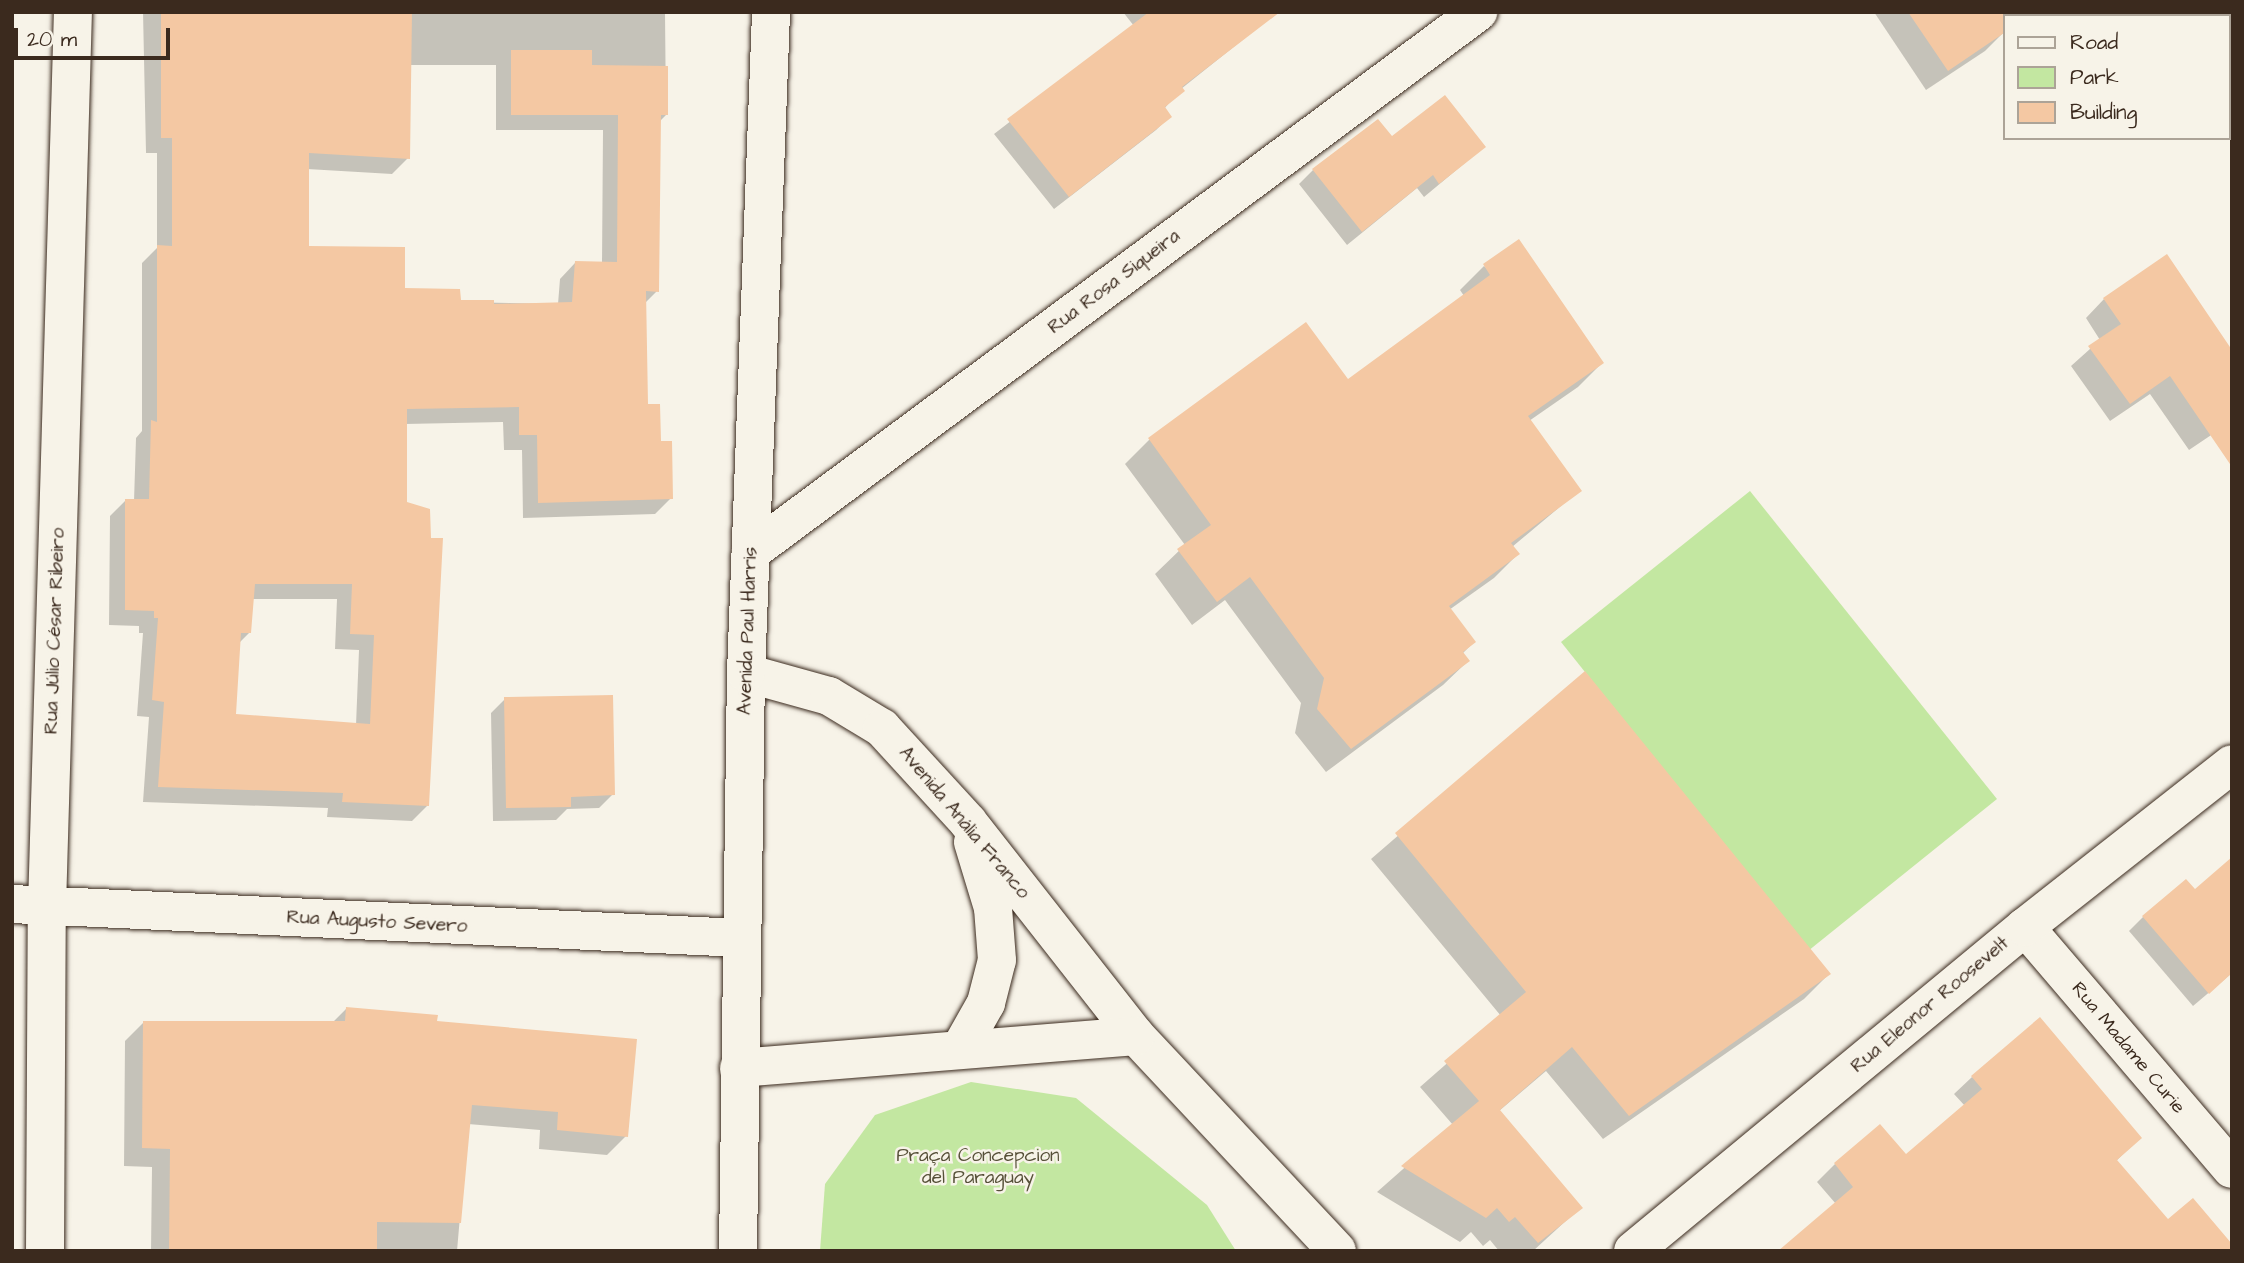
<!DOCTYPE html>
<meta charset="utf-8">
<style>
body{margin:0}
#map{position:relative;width:2244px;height:1263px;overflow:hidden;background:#f7f3e8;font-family:"Architects Daughter",sans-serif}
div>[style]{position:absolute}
.green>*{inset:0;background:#c3e7a1}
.shadow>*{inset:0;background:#0003}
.building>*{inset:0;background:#f4c8a3}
.roads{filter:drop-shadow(0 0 2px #3b2a1e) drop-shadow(0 0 2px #3b2a1e)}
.street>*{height:38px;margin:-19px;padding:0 19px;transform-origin:19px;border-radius:19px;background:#f7f3e8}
.secondary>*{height:38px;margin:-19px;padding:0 19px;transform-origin:19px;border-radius:19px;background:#f7f3e8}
span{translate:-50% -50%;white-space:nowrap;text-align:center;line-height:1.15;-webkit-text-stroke:5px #f7f3e8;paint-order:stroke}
.street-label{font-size:19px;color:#3b2a1e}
.park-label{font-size:19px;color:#565038}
.frame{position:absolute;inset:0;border:14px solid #3b2a1e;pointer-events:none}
.legend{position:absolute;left:2003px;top:14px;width:228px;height:126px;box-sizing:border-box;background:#f7f3e8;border:2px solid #aca397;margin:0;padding:9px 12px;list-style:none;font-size:21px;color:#3b2a1e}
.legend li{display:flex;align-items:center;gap:14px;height:35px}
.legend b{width:35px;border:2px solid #aca397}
.scale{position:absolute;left:14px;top:28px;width:156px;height:32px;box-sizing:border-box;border:4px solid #3b2a1e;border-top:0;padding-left:9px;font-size:21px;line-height:24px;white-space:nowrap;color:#3b2a1e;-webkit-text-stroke:5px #f7f3e8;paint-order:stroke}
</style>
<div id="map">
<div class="green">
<div style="clip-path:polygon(1750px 491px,1997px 799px,1808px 951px,1561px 642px)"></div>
<div style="clip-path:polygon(971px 1082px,1076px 1098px,1207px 1205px,1236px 1251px,820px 1251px,825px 1184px,875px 1115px)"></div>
</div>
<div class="shadow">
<div style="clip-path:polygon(evenodd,143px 12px,665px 12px,666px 115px,659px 122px,657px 291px,644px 304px,647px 406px,671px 498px,655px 514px,523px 518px,522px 450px,504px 450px,503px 422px,405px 424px,405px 503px,428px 805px,412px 821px,327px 817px,328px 808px,143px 802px,149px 717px,137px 716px,143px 633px,139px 633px,139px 626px,109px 625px,110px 516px,125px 501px,134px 501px,136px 438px,142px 431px,142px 263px,157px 248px,157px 153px,146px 153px,143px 12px,409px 65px,496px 65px,496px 130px,603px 130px,602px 263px,575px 263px,560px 279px,558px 304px,459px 302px,404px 290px,307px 247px,307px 169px,392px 174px,408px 158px,409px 65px,143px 12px,252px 599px,337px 599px,335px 649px,359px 650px,356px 725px,234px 716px,239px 643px,250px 632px,252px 599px)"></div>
<div style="clip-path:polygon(1123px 12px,1235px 12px,1251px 33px,1181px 89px,1164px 109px,1170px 116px,1156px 130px,1054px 209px,994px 134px,1134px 26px)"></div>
<div style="clip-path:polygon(1874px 12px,1994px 12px,2004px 32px,1985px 51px,1926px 90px)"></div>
<div style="clip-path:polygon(1392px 139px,1484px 147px,1424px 197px,1417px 188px,1347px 245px,1299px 184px,1313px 170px)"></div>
<div style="clip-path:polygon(1484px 266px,1602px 363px,1578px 387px,1529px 421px,1580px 490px,1512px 547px,1518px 554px,1494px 578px,1449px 610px,1474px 642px,1462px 654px,1468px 661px,1443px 685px,1326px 772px,1295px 733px,1301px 703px,1225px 600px,1192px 625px,1155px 574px,1185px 545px,1125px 464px,1149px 440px,1305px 325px,1348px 382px,1464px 296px,1460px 290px)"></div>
<div style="clip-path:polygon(2104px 299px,2232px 421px,2189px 450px,2150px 394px,2110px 421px,2071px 366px,2100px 340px,2086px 318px)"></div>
<div style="clip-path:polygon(1585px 674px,1829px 974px,1804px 999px,1603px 1139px,1546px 1071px,1499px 1111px,1581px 1207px,1533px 1251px,1499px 1251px,1490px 1240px,1483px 1246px,1471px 1232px,1460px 1242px,1377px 1192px,1453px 1125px,1420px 1087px,1501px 1016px,1371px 859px)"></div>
<div style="clip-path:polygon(505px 699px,613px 794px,599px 808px,567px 809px,556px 820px,493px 821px,491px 713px)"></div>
<div style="clip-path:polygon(2194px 892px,2232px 973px,2193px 1006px,2129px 931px,2143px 917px)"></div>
<div style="clip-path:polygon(346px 1009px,435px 1023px,626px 1136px,607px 1155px,539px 1149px,540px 1130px,468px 1124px,457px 1251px,151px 1251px,152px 1167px,124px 1166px,125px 1041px,144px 1022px,332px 1023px)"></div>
<div style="clip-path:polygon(1972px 1077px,2140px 1138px,2116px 1161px,2168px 1222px,1836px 1204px,1817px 1182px,1835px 1164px,1906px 1157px,1965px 1106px,1954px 1094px)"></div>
</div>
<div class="building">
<div style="clip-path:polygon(evenodd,161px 12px,412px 12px,410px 159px,309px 153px,309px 246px,405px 247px,405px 288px,460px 289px,461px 300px,494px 300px,494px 304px,572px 302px,575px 261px,617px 262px,618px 115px,511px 115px,511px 50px,592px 50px,592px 65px,668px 66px,668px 115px,661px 115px,659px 292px,646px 291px,648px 404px,660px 404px,661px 441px,672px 441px,673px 499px,538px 503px,537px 435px,519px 435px,519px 407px,407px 409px,407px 502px,430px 509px,431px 538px,443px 538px,429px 806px,342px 802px,343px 793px,158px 787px,164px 702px,152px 700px,158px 618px,154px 618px,154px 611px,125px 610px,125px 499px,149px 499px,151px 420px,157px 422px,157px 245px,172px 246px,172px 138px,161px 138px,161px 12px,255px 584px,352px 584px,350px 634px,374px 635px,370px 724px,236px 714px,241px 633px,251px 633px,255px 584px)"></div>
<div style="clip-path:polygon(1149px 12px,1280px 12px,1182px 87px,1185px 91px,1165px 107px,1172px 117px,1069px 197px,1007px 119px)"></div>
<div style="clip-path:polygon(1908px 12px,2036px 12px,2004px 16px,2004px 33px,1948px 71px)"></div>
<div style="clip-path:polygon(1445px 95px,1486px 147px,1439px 184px,1433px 175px,1362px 232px,1312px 169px,1378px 119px,1392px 136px)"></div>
<div style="clip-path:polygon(1519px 239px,1604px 363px,1528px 416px,1582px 491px,1511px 543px,1520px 554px,1449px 606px,1476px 642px,1463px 652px,1470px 661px,1351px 749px,1317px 709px,1324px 678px,1250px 577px,1217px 602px,1177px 549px,1211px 525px,1148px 438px,1306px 322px,1348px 379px,1490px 275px,1483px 264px)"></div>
<div style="clip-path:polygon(2167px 254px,2232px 350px,2232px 467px,2170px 376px,2130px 404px,2088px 346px,2121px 324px,2103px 298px)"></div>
<div style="clip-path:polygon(1585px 671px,1831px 974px,1629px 1116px,1572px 1047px,1500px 1110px,1583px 1208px,1538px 1243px,1515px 1217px,1509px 1222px,1497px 1208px,1486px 1218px,1401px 1166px,1479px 1101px,1444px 1061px,1526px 992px,1395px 833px)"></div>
<div style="clip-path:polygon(613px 695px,615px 795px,571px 797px,571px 807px,506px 808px,504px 697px)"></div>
<div style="clip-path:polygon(2232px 857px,2232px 973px,2209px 994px,2142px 916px,2186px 879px,2195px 889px)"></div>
<div style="clip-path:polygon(346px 1007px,438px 1015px,437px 1021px,637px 1039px,628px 1137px,557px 1130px,558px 1112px,472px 1105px,461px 1223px,377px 1222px,377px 1251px,169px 1251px,170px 1149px,142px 1148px,143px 1021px,345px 1021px)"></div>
<div style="clip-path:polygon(2040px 1017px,2142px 1138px,2117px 1160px,2168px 1219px,2193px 1198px,2232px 1244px,2232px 1251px,1778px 1251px,1853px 1187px,1834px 1163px,1880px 1124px,1906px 1154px,1982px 1089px,1971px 1076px)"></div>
</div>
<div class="roads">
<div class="street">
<div style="left:751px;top:552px;width:906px;rotate:-36.6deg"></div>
<div style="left:746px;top:673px;width:86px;rotate:15.5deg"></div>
<div style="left:829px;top:696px;width:62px;rotate:31.1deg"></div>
<div style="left:882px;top:728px;width:127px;rotate:47.5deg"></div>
<div style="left:968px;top:822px;width:272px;rotate:51.9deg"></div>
<div style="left:1136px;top:1036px;width:294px;rotate:46.9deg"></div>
<div style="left:2025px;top:927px;width:318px;rotate:49.5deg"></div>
<div style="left:960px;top:1049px;width:53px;rotate:-60.5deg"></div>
<div style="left:986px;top:1003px;width:44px;rotate:-75.7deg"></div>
<div style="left:997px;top:960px;width:52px;rotate:-94.4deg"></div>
<div style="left:993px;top:908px;width:69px;rotate:-106.9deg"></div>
<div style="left:739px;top:1068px;width:398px;rotate:-4.6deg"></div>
<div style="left:45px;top:1251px;width:344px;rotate:-89.7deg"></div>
<div style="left:47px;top:907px;width:895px;rotate:-88.34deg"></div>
<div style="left:1633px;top:1251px;width:509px;rotate:-39.57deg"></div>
<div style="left:2025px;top:927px;width:263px;rotate:-38.2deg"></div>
</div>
<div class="secondary">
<div style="left:12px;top:904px;width:730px;rotate:2.67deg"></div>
<div style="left:738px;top:1251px;width:578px;rotate:-89.21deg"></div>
<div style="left:746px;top:673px;width:661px;rotate:-87.83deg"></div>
</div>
</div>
<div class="street-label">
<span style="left:1114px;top:282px;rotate:-37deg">Rua Rosa Siqueira</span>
<span style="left:55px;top:631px;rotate:-88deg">Rua Júlio César Ribeiro</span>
<span style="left:748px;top:631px;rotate:-88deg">Avenida Paul Harris</span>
<span style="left:964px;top:823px;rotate:50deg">Avenida Anália Franco</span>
<span style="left:377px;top:922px;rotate:3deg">Rua Augusto Severo</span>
<span style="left:1930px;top:1005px;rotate:-40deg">Rua Eleonor Roosevelt</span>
<span style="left:2128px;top:1048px;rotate:50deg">Rua Madame Curie</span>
</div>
<div class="park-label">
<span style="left:978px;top:1167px">Praça Concepcion<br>del Paraguay</span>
</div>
<div class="frame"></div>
<ul class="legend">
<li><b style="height:9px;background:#f7f3e8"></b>Road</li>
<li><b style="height:19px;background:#c3e7a1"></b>Park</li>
<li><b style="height:19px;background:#f4c8a3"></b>Building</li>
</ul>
<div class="scale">20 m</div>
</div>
